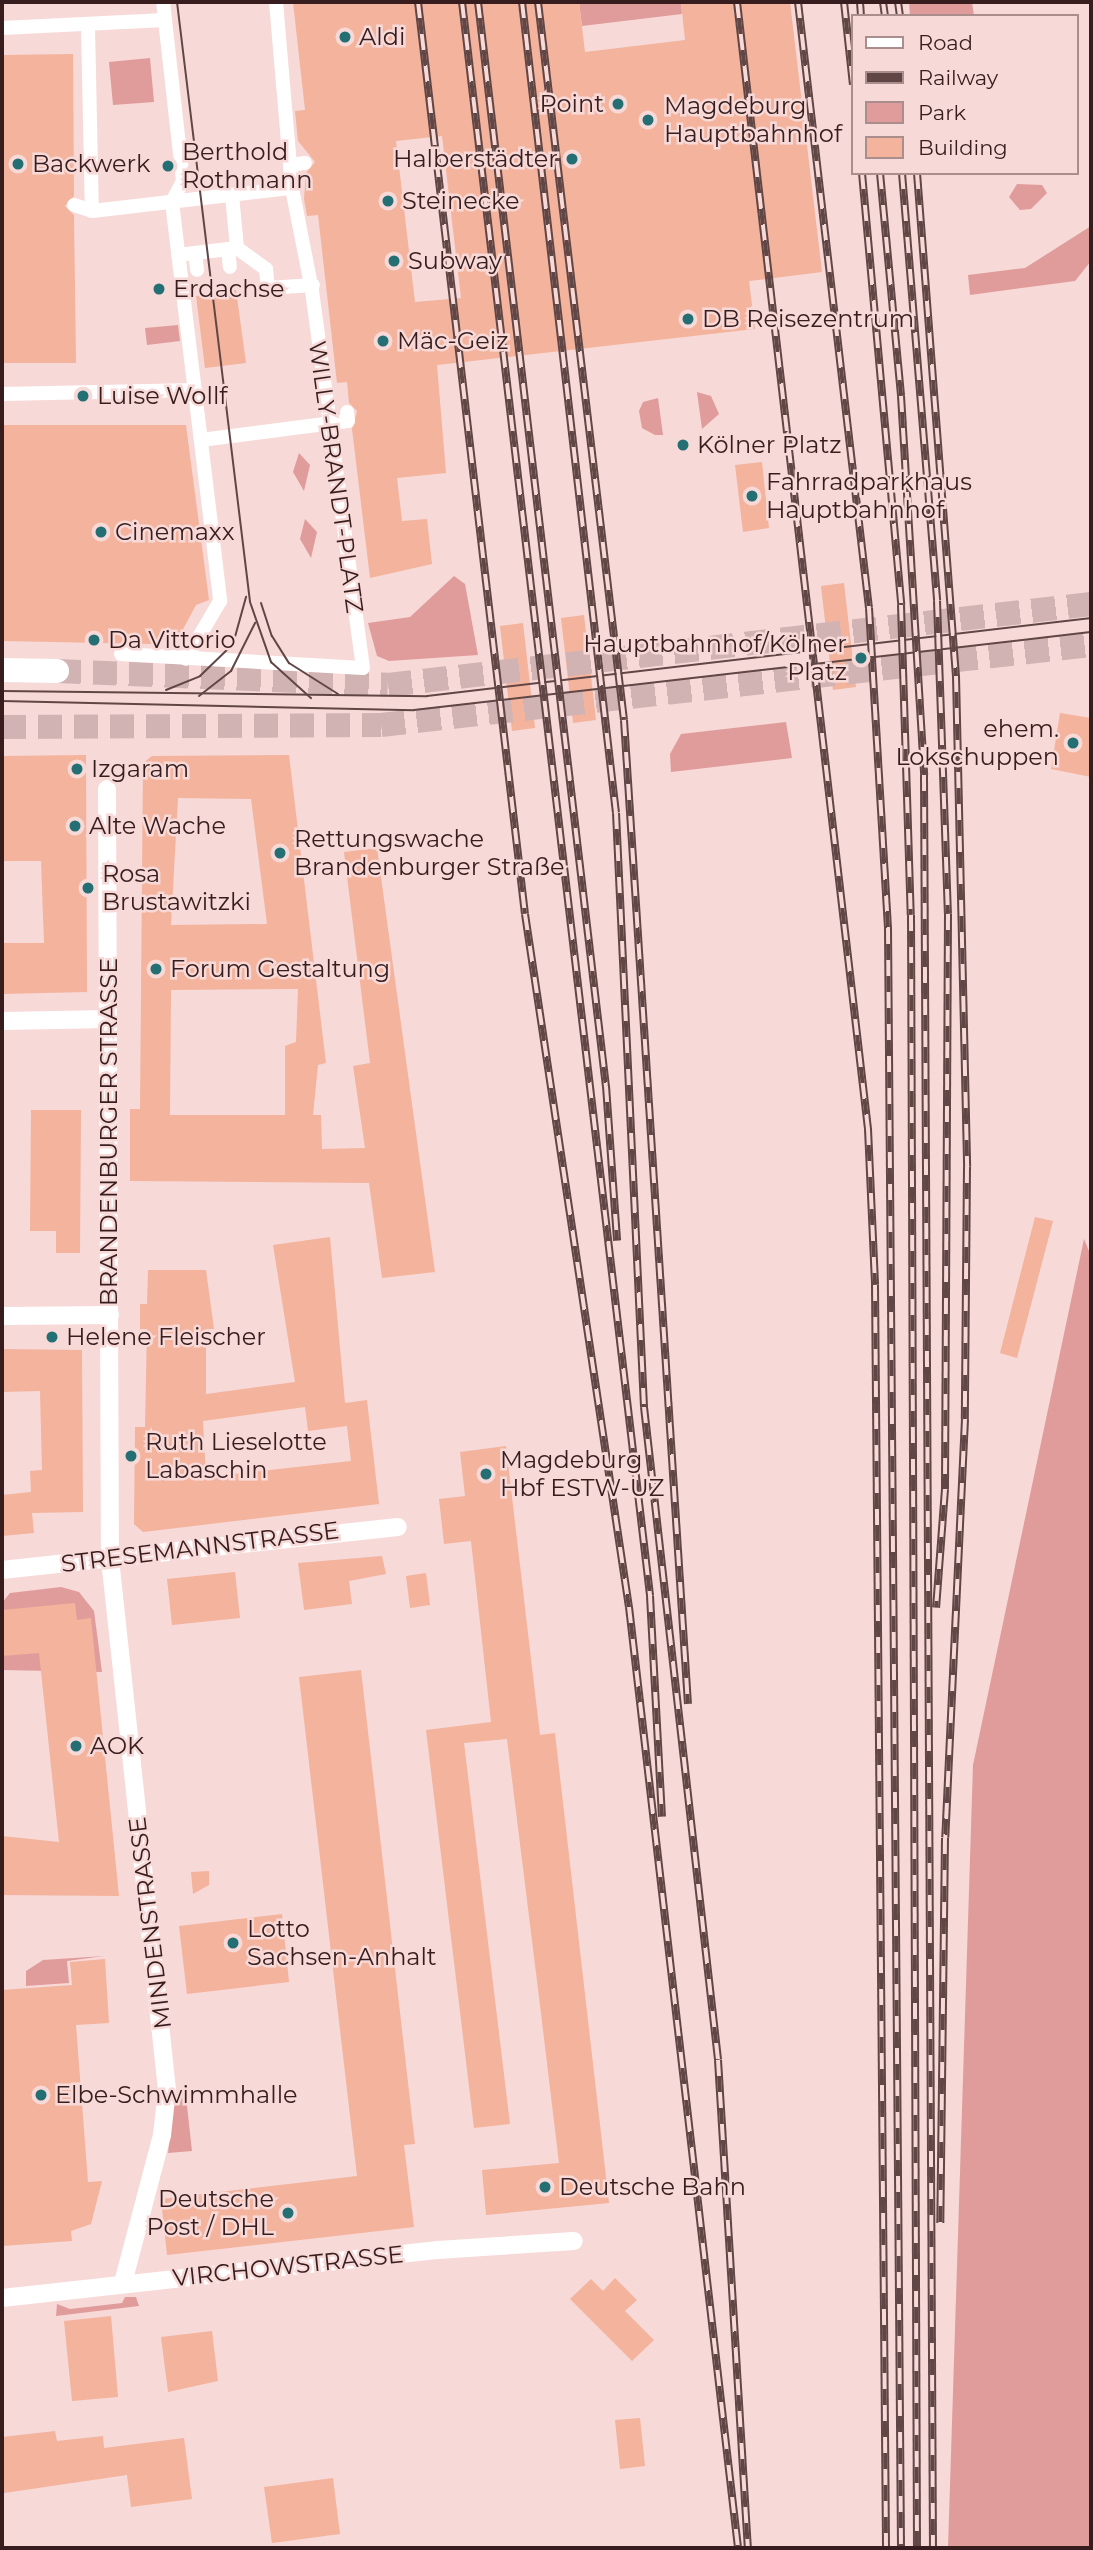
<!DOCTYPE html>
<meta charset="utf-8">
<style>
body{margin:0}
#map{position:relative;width:1093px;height:2550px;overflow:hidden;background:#f7d9d8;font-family:Montserrat,sans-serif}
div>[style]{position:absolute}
.green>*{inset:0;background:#e09c9a}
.building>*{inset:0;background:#f3b39c}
.secondary-tunnel>*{height:24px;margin-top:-12px;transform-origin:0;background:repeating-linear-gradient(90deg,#d1b3b3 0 24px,transparent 0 36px)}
.pedestrian>*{height:14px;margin:-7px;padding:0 7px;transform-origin:7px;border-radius:7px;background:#fff}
.minor>*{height:18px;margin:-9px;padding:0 9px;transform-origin:9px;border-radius:9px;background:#fff}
.secondary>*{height:24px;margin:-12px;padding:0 12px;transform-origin:12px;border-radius:12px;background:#fff}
.tram>*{height:2px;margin:-1px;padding:0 1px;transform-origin:1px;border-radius:1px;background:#614646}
.rail>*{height:8px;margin-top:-4px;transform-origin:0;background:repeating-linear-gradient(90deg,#f7d9d8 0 16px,#614646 0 32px);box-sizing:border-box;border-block:2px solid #614646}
.dots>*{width:19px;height:19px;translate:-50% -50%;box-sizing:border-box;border:4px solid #f7d9d8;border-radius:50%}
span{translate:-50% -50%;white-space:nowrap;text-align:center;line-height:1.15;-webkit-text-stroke:5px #f7d9d8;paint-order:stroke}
.poi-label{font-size:24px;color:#371d1d}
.left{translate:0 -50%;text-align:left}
.right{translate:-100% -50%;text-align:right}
.street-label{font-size:24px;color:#371d1d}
.frame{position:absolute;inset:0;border:4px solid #371d1d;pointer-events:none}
.legend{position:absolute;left:851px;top:14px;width:228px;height:161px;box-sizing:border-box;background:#f7d9d8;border:2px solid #aa8e8d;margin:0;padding:9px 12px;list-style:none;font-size:21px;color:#371d1d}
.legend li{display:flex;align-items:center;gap:14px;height:35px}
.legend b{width:35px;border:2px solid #aa8e8d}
</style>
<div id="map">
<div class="green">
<div style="clip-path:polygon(579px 2px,681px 2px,682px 14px,582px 26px)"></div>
<div style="clip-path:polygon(909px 2px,972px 2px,974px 16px,910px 16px)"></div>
<div style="clip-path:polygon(150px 58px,154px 102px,113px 105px,109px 62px)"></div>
<div style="clip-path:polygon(1017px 184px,1042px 185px,1047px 193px,1031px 209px,1020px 210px,1009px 197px)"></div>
<div style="clip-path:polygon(1091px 226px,1091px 261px,1075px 281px,970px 295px,968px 275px,1025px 268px)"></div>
<div style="clip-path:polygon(178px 325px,180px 341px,147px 345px,145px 328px)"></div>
<div style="clip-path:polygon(697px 392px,711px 396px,719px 414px,702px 429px)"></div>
<div style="clip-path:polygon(658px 398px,663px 435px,655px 435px,642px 428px,639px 411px,643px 402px)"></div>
<div style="clip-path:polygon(299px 453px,310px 465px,304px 491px,293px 472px)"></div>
<div style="clip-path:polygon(305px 519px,317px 532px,311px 558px,300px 539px)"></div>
<div style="clip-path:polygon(454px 576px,465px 584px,478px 655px,389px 661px,377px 656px,368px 623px,410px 617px)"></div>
<div style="clip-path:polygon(786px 722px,792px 758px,671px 772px,670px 754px,681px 734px)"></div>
<div style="clip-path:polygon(1084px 1239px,1091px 1256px,1091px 2548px,948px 2548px,973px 1765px)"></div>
<div style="clip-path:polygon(61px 1587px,79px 1592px,94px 1611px,102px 1672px,2px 1670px,2px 1603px,10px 1593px)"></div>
<div style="clip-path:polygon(104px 1956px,67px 1961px,69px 1983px,26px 1986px,26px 1971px,43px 1960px)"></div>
<div style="clip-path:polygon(186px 2097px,192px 2151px,168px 2153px,174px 2099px)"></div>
<div style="clip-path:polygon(125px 2297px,136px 2297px,139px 2306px,56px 2316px,57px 2304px,70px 2309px,122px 2303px)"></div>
</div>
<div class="building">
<div style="clip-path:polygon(evenodd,293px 2px,579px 2px,585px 52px,685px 40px,681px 2px,790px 2px,822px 272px,749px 281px,755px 329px,437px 365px,446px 473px,397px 478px,402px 521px,427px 519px,432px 564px,370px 578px,352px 429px,357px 411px,349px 403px,347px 382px,337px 383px,318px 215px,307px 216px,304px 199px,306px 173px,315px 162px,298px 141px,295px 111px,305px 110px,293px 2px,442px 136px,461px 298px,415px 302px,396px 141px,442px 136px)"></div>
<div style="clip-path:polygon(73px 54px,74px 196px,65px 206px,74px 215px,76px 363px,2px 363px,2px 55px)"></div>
<div style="clip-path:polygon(236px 290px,246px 363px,205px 368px,196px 296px)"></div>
<div style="clip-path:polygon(2px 425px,186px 425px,209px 600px,196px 605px,181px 633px,153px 644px,2px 641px)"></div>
<div style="clip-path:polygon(762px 462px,769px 528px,743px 532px,735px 465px)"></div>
<div style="clip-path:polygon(844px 583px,856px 687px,833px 690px,821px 586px)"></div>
<div style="clip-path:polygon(584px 615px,596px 720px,573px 723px,561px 618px)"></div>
<div style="clip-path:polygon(523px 623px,535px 728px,512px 731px,500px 626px)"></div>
<div style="clip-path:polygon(1060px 713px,1091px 718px,1091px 777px,1051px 769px)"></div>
<div style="clip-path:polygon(86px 755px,87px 992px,2px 994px,2px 943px,44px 943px,41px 861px,2px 861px,2px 756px)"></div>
<div style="clip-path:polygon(evenodd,289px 755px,326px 1063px,318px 1065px,313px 1115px,321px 1115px,322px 1149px,365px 1148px,353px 1066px,370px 1063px,344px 852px,377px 848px,435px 1272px,382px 1278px,369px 1183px,130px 1181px,130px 1109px,140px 1109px,143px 763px,152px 756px,289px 755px,178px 798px,251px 799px,267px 924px,171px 925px,178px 798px,289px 755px,298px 989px,296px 1042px,285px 1046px,285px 1115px,170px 1115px,171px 990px,298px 989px)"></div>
<div style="clip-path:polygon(31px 1110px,81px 1110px,80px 1253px,56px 1253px,56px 1231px,30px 1231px)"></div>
<div style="clip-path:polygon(1035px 1217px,1053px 1221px,1017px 1358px,1000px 1353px)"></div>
<div style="clip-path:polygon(evenodd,330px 1237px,345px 1403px,367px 1400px,379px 1504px,143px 1532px,134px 1524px,135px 1427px,145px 1427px,147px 1329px,140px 1329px,140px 1304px,147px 1304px,148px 1270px,206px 1270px,214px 1329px,206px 1329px,206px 1394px,295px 1382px,273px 1245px,330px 1237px,305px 1407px,308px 1431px,347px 1426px,351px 1461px,206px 1477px,203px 1421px,305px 1407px)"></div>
<div style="clip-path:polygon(2px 1349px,82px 1350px,83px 1512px,32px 1513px,34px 1533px,2px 1536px,2px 1495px,31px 1492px,30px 1471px,42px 1470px,40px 1391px,2px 1392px)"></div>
<div style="clip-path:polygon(506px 1446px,540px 1735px,555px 1733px,609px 2203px,486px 2215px,482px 2170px,559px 2163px,539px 1997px,507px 1739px,464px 1743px,510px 2124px,474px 2128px,426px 1730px,491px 1722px,471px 1541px,444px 1544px,439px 1499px,465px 1496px,460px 1452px)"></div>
<div style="clip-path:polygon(382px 1556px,386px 1574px,349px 1581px,352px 1604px,304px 1610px,298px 1563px)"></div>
<div style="clip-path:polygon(235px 1572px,240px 1618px,172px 1625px,167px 1579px)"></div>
<div style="clip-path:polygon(426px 1573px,430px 1605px,410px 1608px,406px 1576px)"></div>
<div style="clip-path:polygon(75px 1603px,77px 1620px,91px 1618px,119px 1896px,2px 1895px,2px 1836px,59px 1842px,39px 1653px,2px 1656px,2px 1610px)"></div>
<div style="clip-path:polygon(361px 1670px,415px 2144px,404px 2145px,414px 2227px,167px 2255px,161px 2199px,357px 2176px,299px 1677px)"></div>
<div style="clip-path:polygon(209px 1871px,209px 1885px,193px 1894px,191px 1872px)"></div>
<div style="clip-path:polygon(282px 1914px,289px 1982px,187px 1994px,179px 1926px)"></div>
<div style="clip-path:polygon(105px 1959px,109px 2023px,76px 2025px,88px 2182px,102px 2181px,91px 2224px,71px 2231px,72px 2241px,2px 2246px,2px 1990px,72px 1985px,70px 1962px)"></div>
<div style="clip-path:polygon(615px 2278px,637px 2300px,625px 2311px,654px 2340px,632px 2361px,570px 2299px,591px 2279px,603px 2291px)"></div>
<div style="clip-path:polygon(111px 2316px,118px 2397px,72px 2401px,64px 2321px)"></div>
<div style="clip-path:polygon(212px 2331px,218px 2381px,168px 2392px,161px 2337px)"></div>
<div style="clip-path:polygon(640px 2418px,645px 2466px,620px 2469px,615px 2420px)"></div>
<div style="clip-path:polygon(55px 2431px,57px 2441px,103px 2436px,104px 2448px,184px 2438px,192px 2499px,131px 2507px,127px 2475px,4px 2493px,2px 2437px)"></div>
<div style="clip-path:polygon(333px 2478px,340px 2534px,272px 2543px,264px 2487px)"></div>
</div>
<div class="secondary-tunnel">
<div style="left:57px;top:671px;width:331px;rotate:2.4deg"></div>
<div style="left:388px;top:685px;width:708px;rotate:-6.57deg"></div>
<div style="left:2px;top:727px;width:379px;rotate:-0.3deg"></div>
<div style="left:381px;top:725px;width:714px;rotate:-6.43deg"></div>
</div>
<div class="pedestrian">
<div style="left:276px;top:2px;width:164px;rotate:85.1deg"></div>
<div style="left:165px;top:20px;width:162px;rotate:83.6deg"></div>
<div style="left:183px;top:181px;width:24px;rotate:118deg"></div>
<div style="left:172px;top:202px;width:402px;rotate:83.1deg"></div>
<div style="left:220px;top:601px;width:67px;rotate:120.4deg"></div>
<div style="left:88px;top:26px;width:185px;rotate:88.8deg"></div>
<div style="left:2px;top:28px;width:163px;rotate:-2.8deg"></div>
<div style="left:165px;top:20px;width:18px;rotate:-96deg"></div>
<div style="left:232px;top:195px;width:53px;rotate:84.6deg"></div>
<div style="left:237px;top:248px;width:36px;rotate:36deg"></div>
<div style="left:266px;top:269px;width:19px;rotate:84deg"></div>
<div style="left:268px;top:288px;width:45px;rotate:-3.8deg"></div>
<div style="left:74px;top:205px;width:19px;rotate:18deg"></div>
<div style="left:92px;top:211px;width:201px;rotate:-6.6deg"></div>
<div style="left:292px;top:188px;width:23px;rotate:-95deg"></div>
<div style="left:290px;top:165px;width:15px;rotate:-8deg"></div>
<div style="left:228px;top:249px;width:18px;rotate:84deg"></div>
<div style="left:195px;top:253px;width:17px;rotate:83deg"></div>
<div style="left:178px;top:255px;width:59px;rotate:-6.8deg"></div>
<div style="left:2px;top:394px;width:193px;rotate:-1.2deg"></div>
<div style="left:201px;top:440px;width:148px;rotate:-7.4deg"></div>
<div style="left:348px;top:421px;width:9px;rotate:-96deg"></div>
<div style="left:121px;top:654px;width:242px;rotate:3.3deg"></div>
<div style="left:363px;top:668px;width:387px;rotate:-97.7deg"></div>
<div style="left:311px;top:285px;width:99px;rotate:-101.1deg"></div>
</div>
<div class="minor">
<div style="left:107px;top:789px;width:770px;rotate:89.78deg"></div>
<div style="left:110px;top:1559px;width:534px;rotate:83.87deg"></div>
<div style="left:167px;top:2090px;width:45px;rotate:96.3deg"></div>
<div style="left:162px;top:2135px;width:153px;rotate:104.8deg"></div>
<div style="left:2px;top:1021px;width:107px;rotate:-1.1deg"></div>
<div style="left:2px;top:1316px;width:108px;rotate:-0.5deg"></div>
<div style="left:2px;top:1570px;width:398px;rotate:-6.2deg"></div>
<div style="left:2px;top:2298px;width:439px;rotate:-6.3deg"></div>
<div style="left:438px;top:2250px;width:136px;rotate:-3.8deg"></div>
</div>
<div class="secondary">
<div style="left:2px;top:670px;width:55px;rotate:1deg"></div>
</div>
<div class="tram">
<div style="left:177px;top:2px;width:604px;rotate:83.06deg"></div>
<div style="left:250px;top:602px;width:64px;rotate:70.7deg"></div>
<div style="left:271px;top:662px;width:54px;rotate:42deg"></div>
<div style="left:261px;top:603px;width:35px;rotate:72deg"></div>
<div style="left:272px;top:636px;width:32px;rotate:58deg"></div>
<div style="left:289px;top:663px;width:58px;rotate:32.3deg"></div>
<div style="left:166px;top:690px;width:37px;rotate:-22deg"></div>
<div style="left:200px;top:676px;width:46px;rotate:-44.1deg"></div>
<div style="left:233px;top:644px;width:49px;rotate:-74.5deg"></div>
<div style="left:2px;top:691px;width:425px;rotate:0.7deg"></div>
<div style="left:427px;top:696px;width:669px;rotate:-6.7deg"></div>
<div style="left:199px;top:696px;width:41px;rotate:-38deg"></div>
<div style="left:231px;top:671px;width:54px;rotate:-63.4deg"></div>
<div style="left:2px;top:701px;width:412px;rotate:1.3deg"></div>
<div style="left:414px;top:710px;width:681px;rotate:-6.57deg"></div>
</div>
<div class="rail">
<div style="left:418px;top:2px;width:918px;rotate:83.31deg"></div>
<div style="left:525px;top:914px;width:701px;rotate:81.47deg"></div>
<div style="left:629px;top:1607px;width:947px;rotate:83.39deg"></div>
<div style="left:462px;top:2px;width:1605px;rotate:83.27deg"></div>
<div style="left:650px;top:1596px;width:221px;rotate:86.9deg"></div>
<div style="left:478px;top:2px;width:1092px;rotate:83.27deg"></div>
<div style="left:606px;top:1086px;width:155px;rotate:85.9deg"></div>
<div style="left:522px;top:2px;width:816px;rotate:83.39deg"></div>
<div style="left:616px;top:813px;width:595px;rotate:87.3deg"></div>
<div style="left:644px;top:1407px;width:657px;rotate:83.53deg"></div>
<div style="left:718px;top:2060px;width:489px;rotate:86.5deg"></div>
<div style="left:538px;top:2px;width:723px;rotate:83.17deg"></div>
<div style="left:624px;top:720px;width:986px;rotate:86.28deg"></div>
<div style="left:737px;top:2px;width:1135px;rotate:83.37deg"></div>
<div style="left:868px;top:1129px;width:156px;rotate:87.4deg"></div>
<div style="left:875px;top:1285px;width:1263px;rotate:89.5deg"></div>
<div style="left:798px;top:2px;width:610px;rotate:83.32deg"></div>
<div style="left:869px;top:608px;width:321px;rotate:86.6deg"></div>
<div style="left:888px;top:928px;width:1620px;rotate:89.54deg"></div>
<div style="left:844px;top:2px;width:83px;rotate:83.8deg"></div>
<div style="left:860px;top:2px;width:14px;rotate:86deg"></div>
<div style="left:883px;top:2px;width:14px;rotate:82deg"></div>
<div style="left:898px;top:2px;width:14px;rotate:82deg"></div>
<div style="left:862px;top:173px;width:434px;rotate:84.8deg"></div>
<div style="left:901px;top:605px;width:310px;rotate:88.2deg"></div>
<div style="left:911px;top:915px;width:1633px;rotate:89.79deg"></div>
<div style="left:880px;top:173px;width:224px;rotate:84.6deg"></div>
<div style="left:901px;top:396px;width:380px;rotate:86.5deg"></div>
<div style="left:924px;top:775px;width:1773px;rotate:89.71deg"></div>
<div style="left:902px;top:173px;width:429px;rotate:85.3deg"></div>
<div style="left:937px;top:601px;width:313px;rotate:88deg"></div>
<div style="left:948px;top:914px;width:575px;rotate:90.3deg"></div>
<div style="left:945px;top:1489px;width:119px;rotate:94.3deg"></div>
<div style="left:917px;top:173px;width:505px;rotate:85.57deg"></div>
<div style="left:956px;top:676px;width:491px;rotate:88.7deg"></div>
<div style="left:967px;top:1167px;width:252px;rotate:90.5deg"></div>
<div style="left:965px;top:1419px;width:419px;rotate:92.7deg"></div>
<div style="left:945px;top:1838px;width:385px;rotate:90.7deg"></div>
</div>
<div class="dots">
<div style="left:345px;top:37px;background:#246f73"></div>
<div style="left:618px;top:104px;background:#246f73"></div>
<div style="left:648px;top:120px;background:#246f73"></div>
<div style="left:572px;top:159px;background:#246f73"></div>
<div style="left:18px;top:164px;background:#246f73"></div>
<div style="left:168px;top:166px;background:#246f73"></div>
<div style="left:388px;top:201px;background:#246f73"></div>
<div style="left:394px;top:261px;background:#246f73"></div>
<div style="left:159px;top:289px;background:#246f73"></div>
<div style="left:688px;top:319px;background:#246f73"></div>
<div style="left:383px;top:341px;background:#246f73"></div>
<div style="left:83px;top:396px;background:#246f73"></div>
<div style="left:683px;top:445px;background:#246f73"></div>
<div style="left:752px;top:496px;background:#246f73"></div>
<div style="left:101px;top:532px;background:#246f73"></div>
<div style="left:94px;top:640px;background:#246f73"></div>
<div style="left:861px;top:658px;background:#246f73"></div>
<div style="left:1073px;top:743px;background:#246f73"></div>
<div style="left:77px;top:769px;background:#246f73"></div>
<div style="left:75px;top:826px;background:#246f73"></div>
<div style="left:280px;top:853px;background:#246f73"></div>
<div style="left:88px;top:888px;background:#246f73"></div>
<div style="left:156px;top:969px;background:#246f73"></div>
<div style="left:52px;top:1337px;background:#246f73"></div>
<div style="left:131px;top:1456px;background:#246f73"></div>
<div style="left:486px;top:1474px;background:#246f73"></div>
<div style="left:76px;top:1746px;background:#246f73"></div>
<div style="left:233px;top:1943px;background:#246f73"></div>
<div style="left:41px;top:2095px;background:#246f73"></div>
<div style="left:545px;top:2187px;background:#246f73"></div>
<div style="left:288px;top:2213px;background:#246f73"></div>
</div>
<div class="poi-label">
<span class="left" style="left:359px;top:37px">Aldi</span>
<span class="right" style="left:604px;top:104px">Point</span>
<span class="left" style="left:664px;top:120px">Magdeburg<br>Hauptbahnhof</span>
<span class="left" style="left:182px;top:166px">Berthold<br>Rothmann</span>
<span class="right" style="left:558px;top:159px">Halberstädter</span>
<span class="left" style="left:32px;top:164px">Backwerk</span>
<span class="left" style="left:402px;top:201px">Steinecke</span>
<span class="left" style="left:408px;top:261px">Subway</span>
<span class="left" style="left:173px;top:289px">Erdachse</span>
<span class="left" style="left:702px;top:319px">DB Reisezentrum</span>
<span class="left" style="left:397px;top:341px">Mäc-Geiz</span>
<span class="left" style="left:97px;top:396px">Luise Wollf</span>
<span class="left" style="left:697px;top:445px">Kölner Platz</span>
<span class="left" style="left:766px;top:496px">Fahrradparkhaus<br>Hauptbahnhof</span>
<span class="left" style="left:115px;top:532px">Cinemaxx</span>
<span class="left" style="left:108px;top:640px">Da Vittorio</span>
<span class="right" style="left:847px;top:658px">Hauptbahnhof/Kölner<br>Platz</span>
<span class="right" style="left:1059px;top:743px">ehem.<br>Lokschuppen</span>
<span class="left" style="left:91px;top:769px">Izgaram</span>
<span class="left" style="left:89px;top:826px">Alte Wache</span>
<span class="left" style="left:294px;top:853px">Rettungswache<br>Brandenburger Straße</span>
<span class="left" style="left:102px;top:888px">Rosa<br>Brustawitzki</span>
<span class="left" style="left:170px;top:969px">Forum Gestaltung</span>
<span class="left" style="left:66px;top:1337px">Helene Fleischer</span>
<span class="left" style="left:145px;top:1456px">Ruth Lieselotte<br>Labaschin</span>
<span class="left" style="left:500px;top:1474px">Magdeburg<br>Hbf ESTW-UZ</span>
<span class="left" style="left:90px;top:1746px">AOK</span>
<span class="left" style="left:247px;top:1943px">Lotto<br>Sachsen-Anhalt</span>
<span class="left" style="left:55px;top:2095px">Elbe-Schwimmhalle</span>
<span class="left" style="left:559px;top:2187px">Deutsche Bahn</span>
<span class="right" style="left:274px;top:2213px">Deutsche<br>Post / DHL</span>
</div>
<div class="street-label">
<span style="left:336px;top:477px;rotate:82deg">WILLY-BRANDT-PLATZ</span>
<span style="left:109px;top:1132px;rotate:-90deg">BRANDENBURGER STRASSE</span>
<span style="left:200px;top:1547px;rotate:-7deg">STRESEMANNSTRASSE</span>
<span style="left:150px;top:1923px;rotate:-97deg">MINDENSTRASSE</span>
<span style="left:288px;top:2266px;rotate:-6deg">VIRCHOWSTRASSE</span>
</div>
<div class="frame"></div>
<ul class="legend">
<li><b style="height:9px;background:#fff"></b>Road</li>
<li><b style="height:9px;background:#614646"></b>Railway</li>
<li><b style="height:19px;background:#e09c9a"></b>Park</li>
<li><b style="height:19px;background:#f3b39c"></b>Building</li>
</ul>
</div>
